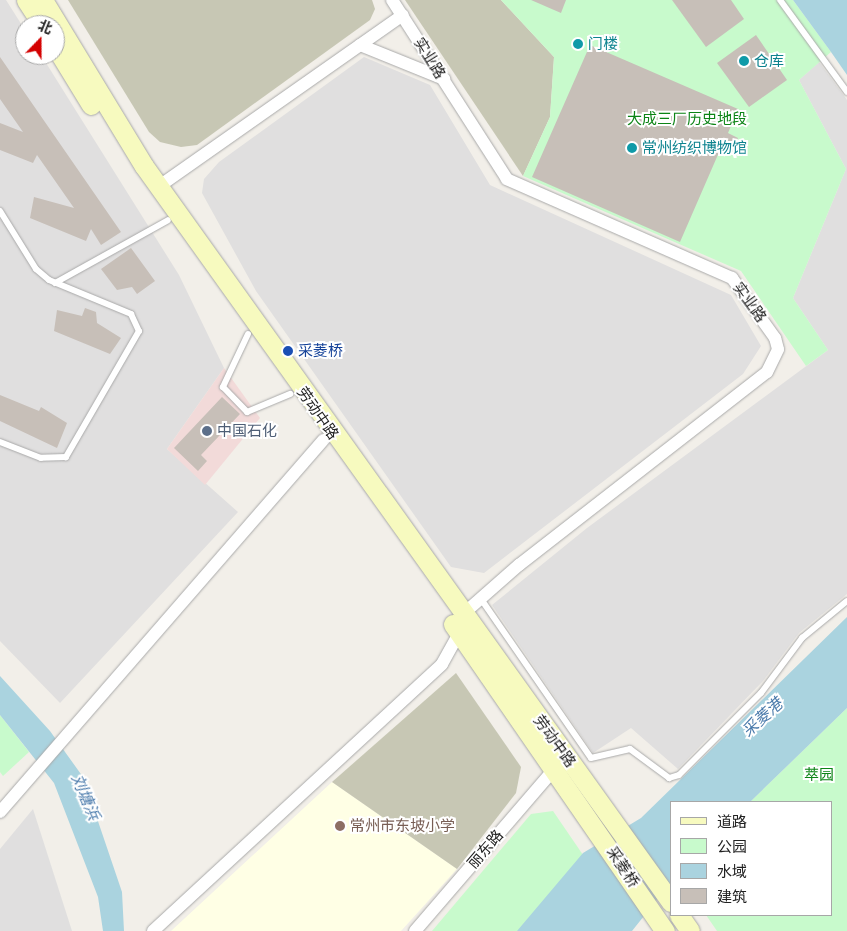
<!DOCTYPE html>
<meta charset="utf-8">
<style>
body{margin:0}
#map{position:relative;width:847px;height:931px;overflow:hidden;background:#f2efe9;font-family:Inter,"Noto Sans SC",sans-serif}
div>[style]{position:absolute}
.residential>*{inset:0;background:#e0dfdf}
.commercial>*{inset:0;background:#f2dad9}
.education>*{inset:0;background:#ffffe5}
.construction>*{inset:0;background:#c7c7b4}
.park>*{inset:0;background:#c8facc}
.water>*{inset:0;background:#aad3df}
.building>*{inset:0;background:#c7bfb8}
.roads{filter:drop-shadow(0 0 1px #a9a9a9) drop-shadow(0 0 1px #a9a9a9)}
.lane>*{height:6px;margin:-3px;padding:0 3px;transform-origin:3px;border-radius:3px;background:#fff}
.street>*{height:12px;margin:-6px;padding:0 6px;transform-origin:6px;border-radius:6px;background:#fff}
.secondary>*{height:19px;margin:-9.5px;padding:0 9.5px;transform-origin:9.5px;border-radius:9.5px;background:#f7fabf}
.dots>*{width:14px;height:14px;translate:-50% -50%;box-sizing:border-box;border:2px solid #fff;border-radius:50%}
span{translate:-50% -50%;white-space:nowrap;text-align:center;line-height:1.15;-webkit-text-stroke:4px #fff;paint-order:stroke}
.culture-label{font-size:15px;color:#0d838f}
.left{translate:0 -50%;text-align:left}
.street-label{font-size:15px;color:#222}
.park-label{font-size:15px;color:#0c8416}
.transit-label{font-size:15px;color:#164399}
.service-label{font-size:15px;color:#4e5e75}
.education-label{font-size:15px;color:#785e54}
.water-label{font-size:16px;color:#4a7aab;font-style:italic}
.legend{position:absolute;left:670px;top:801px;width:162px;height:115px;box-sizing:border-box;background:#fff;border:1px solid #a7a7a7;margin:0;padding:6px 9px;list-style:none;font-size:15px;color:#222}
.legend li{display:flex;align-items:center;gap:10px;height:25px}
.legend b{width:25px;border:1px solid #a7a7a7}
.north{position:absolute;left:15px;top:15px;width:50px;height:50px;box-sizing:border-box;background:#fff;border:1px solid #a7a7a7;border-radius:50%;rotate:22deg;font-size:14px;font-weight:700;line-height:20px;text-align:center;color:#222}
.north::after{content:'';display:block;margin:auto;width:18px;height:22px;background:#d40000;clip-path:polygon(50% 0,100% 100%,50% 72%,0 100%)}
</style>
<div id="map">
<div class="residential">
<div style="clip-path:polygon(0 0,6px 0,25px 30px,25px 55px,41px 55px,179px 275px,224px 368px,167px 449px,238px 512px,60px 703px,0 641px)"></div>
<div style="clip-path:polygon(364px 57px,430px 85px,490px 185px,731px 295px,761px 346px,743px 374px,484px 573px,451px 567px,256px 291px,202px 193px,204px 179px,219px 162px)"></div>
<div style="clip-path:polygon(819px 62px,847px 100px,847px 594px,799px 633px,763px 681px,678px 769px,631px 728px,593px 753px,492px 605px,587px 528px,828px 350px,793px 298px,846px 169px,799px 80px)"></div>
<div style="clip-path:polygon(33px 809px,72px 931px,0 931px,0 849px)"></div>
</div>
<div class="commercial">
<div style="clip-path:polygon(224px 368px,260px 418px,205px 485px,167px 449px)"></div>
</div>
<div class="education">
<div style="clip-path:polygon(332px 782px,457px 869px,401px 931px,171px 931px)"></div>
</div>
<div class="construction">
<div style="clip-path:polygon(68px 0,372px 0,375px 9px,370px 20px,197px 145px,181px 147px,160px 142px,149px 132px)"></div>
<div style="clip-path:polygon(405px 0,501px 0,554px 57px,550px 117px,523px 176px)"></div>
<div style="clip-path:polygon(456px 673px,521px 767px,516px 793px,457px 869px,332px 782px)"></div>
</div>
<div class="park">
<div style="clip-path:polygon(501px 0,793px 0,831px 52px,799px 80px,846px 169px,793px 298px,828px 350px,806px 366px,741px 271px,523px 176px,550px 117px,554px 57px)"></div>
<div style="clip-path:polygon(847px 708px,847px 931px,717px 931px,706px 915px,831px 915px,831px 802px,750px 802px)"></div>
<div style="clip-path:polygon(0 715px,29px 752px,3px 776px,0 772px)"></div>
<div style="clip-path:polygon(553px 811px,594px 871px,541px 931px,432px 931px,531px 814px)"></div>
</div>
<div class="water">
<div style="clip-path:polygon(793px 0,847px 0,847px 75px,831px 52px)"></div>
<div style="clip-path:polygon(847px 617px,847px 708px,750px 802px,671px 802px,671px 882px,632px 931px,517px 931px,583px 853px,641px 818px)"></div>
<div style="clip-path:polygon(0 676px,50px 731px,83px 777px,122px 892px,124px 931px,103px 931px,98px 897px,54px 783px,0 715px)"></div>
</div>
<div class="building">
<div style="clip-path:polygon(531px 0,566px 0,561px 13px)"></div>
<div style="clip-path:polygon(672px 0,731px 0,744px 19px,706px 47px)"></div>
<div style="clip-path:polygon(756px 35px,787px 80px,749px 107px,717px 63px)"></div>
<div style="clip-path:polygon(590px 45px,738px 109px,728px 133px,738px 138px,731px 154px,720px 150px,680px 242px,532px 177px)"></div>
<div style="clip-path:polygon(0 57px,121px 232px,101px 245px,91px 229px,86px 241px,30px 218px,34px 197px,74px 208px,37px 155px,33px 163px,0 150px,0 123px,23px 132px,0 99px)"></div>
<div style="clip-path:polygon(131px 248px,155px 281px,137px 294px,132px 287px,117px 290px,101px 269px)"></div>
<div style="clip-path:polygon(85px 308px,96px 312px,97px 323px,121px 338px,110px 354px,54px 331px,57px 310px,82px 316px)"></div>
<div style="clip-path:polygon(0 395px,39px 411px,41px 407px,67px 423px,57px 448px,0 421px)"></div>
<div style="clip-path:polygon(222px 397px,240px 414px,201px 455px,207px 461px,198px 471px,174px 448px)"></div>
</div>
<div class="roads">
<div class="lane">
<div style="left:780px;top:0;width:114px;rotate:53.9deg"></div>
<div style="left:0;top:211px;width:68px;rotate:58.2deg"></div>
<div style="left:36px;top:269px;width:17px;rotate:40deg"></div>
<div style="left:49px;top:280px;width:89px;rotate:22.5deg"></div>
<div style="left:131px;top:314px;width:19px;rotate:65deg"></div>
<div style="left:139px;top:331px;width:146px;rotate:120.1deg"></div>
<div style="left:66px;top:457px;width:25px;rotate:178deg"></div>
<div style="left:41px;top:458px;width:44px;rotate:-158.7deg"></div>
<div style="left:55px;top:283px;width:129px;rotate:-29.1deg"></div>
<div style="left:248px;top:334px;width:59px;rotate:115.3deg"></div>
<div style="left:223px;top:387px;width:35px;rotate:46deg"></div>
<div style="left:247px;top:412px;width:47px;rotate:-22.7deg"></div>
<div style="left:481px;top:599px;width:193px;rotate:55.3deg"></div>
<div style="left:591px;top:758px;width:40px;rotate:-13deg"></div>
<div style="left:630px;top:749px;width:49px;rotate:36.6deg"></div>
<div style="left:669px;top:778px;width:10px;rotate:-17deg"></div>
<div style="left:679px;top:775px;width:116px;rotate:-45deg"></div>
<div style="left:761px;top:693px;width:69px;rotate:-53.3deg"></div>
<div style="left:802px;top:638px;width:58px;rotate:-39.4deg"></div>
</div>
<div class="street">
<div style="left:360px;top:45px;width:91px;rotate:22deg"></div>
<div style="left:158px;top:187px;width:299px;rotate:-35.1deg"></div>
<div style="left:0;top:812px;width:493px;rotate:-49deg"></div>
<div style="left:153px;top:931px;width:393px;rotate:-42.7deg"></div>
<div style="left:442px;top:664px;width:35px;rotate:-61deg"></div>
<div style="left:459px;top:633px;width:18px;rotate:-81deg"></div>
<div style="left:462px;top:615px;width:76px;rotate:-41.3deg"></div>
<div style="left:519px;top:565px;width:314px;rotate:-37.9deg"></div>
<div style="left:767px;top:372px;width:25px;rotate:-64deg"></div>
<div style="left:778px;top:349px;width:11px;rotate:-105deg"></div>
<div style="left:775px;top:338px;width:74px;rotate:-125.6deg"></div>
<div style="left:732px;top:278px;width:246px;rotate:-156.3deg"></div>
<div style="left:507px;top:179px;width:213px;rotate:-122.7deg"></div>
<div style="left:415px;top:931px;width:215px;rotate:-49.3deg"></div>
</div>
<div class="secondary">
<div style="left:26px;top:0;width:30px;rotate:57deg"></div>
<div style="left:43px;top:0;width:194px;rotate:58.7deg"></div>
<div style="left:144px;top:166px;width:905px;rotate:54.4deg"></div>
<div style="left:55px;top:46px;width:69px;rotate:58.6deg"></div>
<div style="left:453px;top:624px;width:373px;rotate:55.4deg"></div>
<div style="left:679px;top:915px;width:19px;rotate:55deg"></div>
</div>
</div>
<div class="dots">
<div style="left:578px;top:44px;background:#0f9aa8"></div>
<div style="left:744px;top:61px;background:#0f9aa8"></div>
<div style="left:632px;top:148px;background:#0f9aa8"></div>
<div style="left:288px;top:351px;background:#1a4fb4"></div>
<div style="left:207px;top:431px;background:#5c6f8a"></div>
<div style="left:340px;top:826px;background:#8d6e63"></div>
</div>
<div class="culture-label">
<span class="left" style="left:588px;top:44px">门楼</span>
<span class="left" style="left:754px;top:61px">仓库</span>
<span class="left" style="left:642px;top:148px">常州纺织博物馆</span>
</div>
<div class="street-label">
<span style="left:430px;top:58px;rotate:58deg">实业路</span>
<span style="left:750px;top:302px;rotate:54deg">实业路</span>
<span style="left:318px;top:413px;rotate:55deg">劳动中路</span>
<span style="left:555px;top:741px;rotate:54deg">劳动中路</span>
<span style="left:485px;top:849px;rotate:-49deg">丽东路</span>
<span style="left:623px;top:867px;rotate:57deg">采菱桥</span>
</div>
<div class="park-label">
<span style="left:687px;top:119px">大成三厂历史地段</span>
<span style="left:819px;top:775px">萃园</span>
</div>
<div class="transit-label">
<span class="left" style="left:298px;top:351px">采菱桥</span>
</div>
<div class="service-label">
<span class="left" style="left:217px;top:431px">中国石化</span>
</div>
<div class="education-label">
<span class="left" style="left:350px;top:826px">常州市东坡小学</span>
</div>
<div class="water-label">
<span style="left:762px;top:717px;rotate:-42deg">采菱港</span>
<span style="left:86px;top:797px;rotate:67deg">刘塘浜</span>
</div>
<ul class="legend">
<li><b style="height:6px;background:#f7fabf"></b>道路</li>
<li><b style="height:14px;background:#c8facc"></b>公园</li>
<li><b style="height:14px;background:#aad3df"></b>水域</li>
<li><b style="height:14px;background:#c7bfb8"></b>建筑</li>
</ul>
<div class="north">北</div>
</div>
